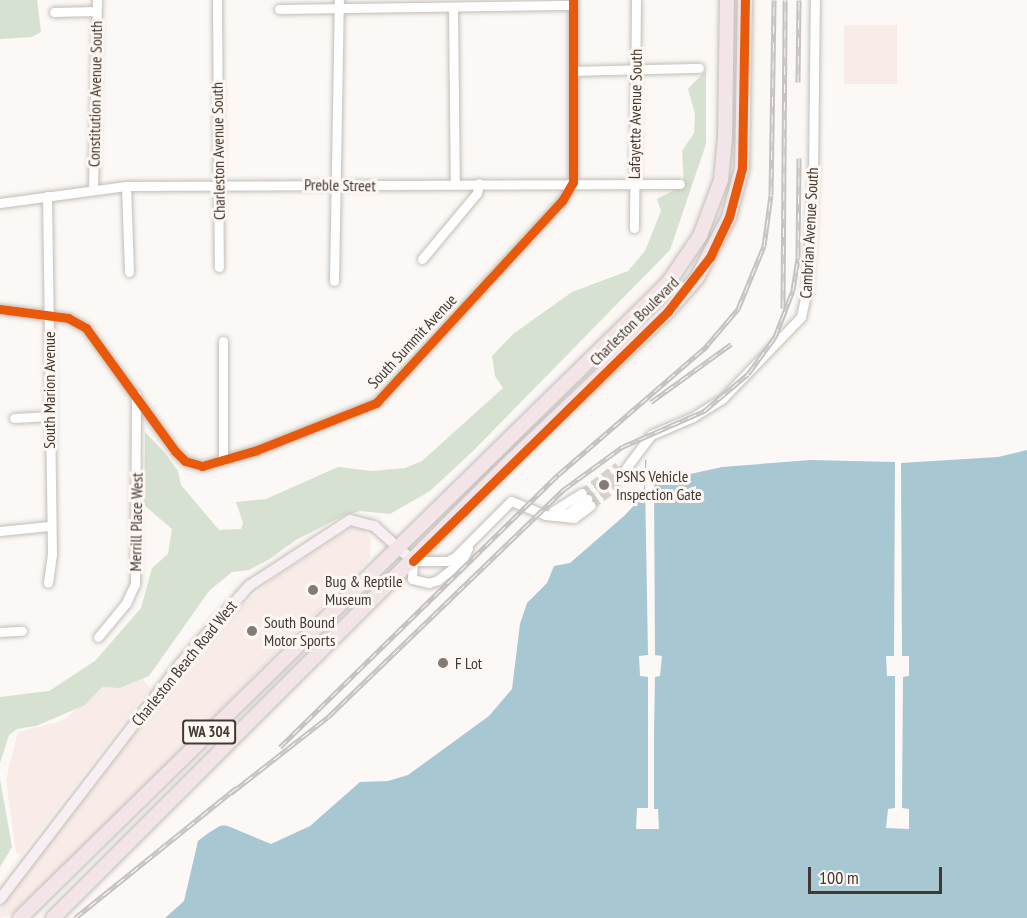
<!DOCTYPE html>
<style>
body{margin:0}
#map{position:relative;width:1027px;height:918px;overflow:hidden;background:#fbf8f5;font-family:"PT Sans Narrow",sans-serif}
div>[style]{position:absolute}
.industrial>*{inset:0;background:#f9ece8}
.green>*{inset:0;background:#d6e1d1}
.water>*{inset:0;background:#a7c8d3}
.pier>*{inset:0;background:#fbf8f5}
.minor-tunnel>*{height:9px;margin-top:-4.5px;transform-origin:0;background:repeating-linear-gradient(90deg,#d6d2cd 0 9px,transparent 0 13.5px)}
.roads{filter:drop-shadow(0 0 2px #c2bdb7) drop-shadow(0 0 2px #c2bdb7)}
.minor>*{height:9px;margin:-4.5px;padding:0 4.5px;transform-origin:4.5px;border-radius:4.5px;background:#fefefe}
.major>*{height:10px;margin:-5px;padding:0 5px;transform-origin:5px;border-radius:5px;background:#f7eff1}
.highway>*{height:14px;margin:-7px;padding:0 7px;transform-origin:7px;border-radius:7px;background:#f2e4e7}
.rail>*{height:5px;margin-top:-2.5px;transform-origin:0;background:repeating-linear-gradient(90deg,#fdf7f3 0 9px,#c5c2c1 0 18px);box-sizing:border-box;border-block:2px solid #c5c2c1}
.cycleway>*{height:9px;margin:-4.5px;padding:0 4.5px;transform-origin:4.5px;border-radius:4.5px;background:#e8590c}
.dots>*{width:16px;height:16px;translate:-50% -50%;box-sizing:border-box;border:3px solid #fdf7f3;border-radius:50%}
span{translate:-50% -50%;white-space:nowrap;text-align:center;line-height:1.15;-webkit-text-stroke:6px #fdf7f3;paint-order:stroke}
.shield-label span{padding:2px 4px;background:#fdf7f3;border:2px solid;border-radius:4px;-webkit-text-stroke-width:0}
.shield-label{font-size:15px;color:#42382f;font-weight:700}
.street-label{font-size:16px;color:#42382f}
.poi-label{font-size:16px;color:#42382f}
.left{translate:0 -50%;text-align:left}
.scale{position:absolute;left:808px;top:867px;width:134px;height:27px;box-sizing:border-box;border:3px solid #42382f;border-top:0;padding-left:8px;font-size:18px;line-height:21px;white-space:nowrap;color:#42382f;-webkit-text-stroke:4px #fdf7f3;paint-order:stroke}
</style>
<div id="map">
<div class="industrial">
<div style="clip-path:polygon(844px 25px,897px 25px,897px 84px,844px 84px)"></div>
<div style="clip-path:polygon(352px 527px,363px 529px,371px 538px,370px 557px,365px 564px,59px 871px,10px 915px,0 918px,0 908px,210px 637px,267px 583px)"></div>
<div style="clip-path:polygon(143px 679px,150px 688px,21px 855px,16px 853px,6px 780px,18px 732px,62px 721px,102px 687px,120px 688px)"></div>
</div>
<div class="green">
<div style="clip-path:polygon(0 0,37px 0,41px 32px,32px 37px,0 39px)"></div>
<div style="clip-path:polygon(706px 70px,706px 144px,670px 250px,473px 451px,430px 491px,390px 514px,360px 511px,343px 516px,296px 540px,268px 560px,249px 570px,232px 572px,209px 591px,149px 676px,120px 688px,102px 687px,85px 705px,36px 726px,17px 729px,9px 735px,0 763px,0 697px,49px 691px,95px 661px,141px 608px,152px 568px,168px 554px,172px 529px,144px 505px,145px 432px,165px 453px,178px 471px,181px 485px,219px 530px,241px 529px,243px 523px,236px 502px,266px 499px,338px 467px,372px 471px,405px 468px,422px 461px,503px 388px,495px 376px,492px 356px,513px 334px,572px 292px,628px 271px,645px 251px,661px 211px,657px 199px,684px 185px,682px 151px,694px 133px,695px 114px,688px 89px)"></div>
<div style="clip-path:polygon(0 779px,12px 847px,0 867px)"></div>
</div>
<div class="water">
<div style="clip-path:polygon(1027px 438px,1027px 918px,165px 918px,184px 901px,198px 841px,217px 826px,262px 823px,327px 787px,396px 768px,502px 684px,523px 587px,638px 495px,645px 482px,645px 460px)"></div>
</div>
<div class="pier">
<div style="clip-path:polygon(1027px 435px,1027px 450px,998px 457px,901px 463px,902px 656px,909px 656px,909px 676px,903px 677px,902px 808px,909px 809px,909px 829px,886px 828px,888px 809px,895px 808px,895px 676px,887px 676px,886px 656px,894px 656px,895px 462px,811px 460px,722px 467px,654px 482px,655px 655px,662px 656px,660px 676px,655px 677px,654px 734px,654px 809px,658px 809px,659px 829px,636px 829px,637px 808px,648px 808px,648px 677px,640px 676px,639px 656px,648px 655px,645px 482px,642px 497px,624px 516px,570px 563px,554px 566px,547px 583px,527px 603px,520px 624px,512px 689px,489px 716px,408px 775px,388px 781px,360px 782px,310px 826px,271px 844px,223px 824px,194px 842px,222px 821px,250px 824px,279px 813px,325px 784px,356px 756px,396px 765px,499px 682px,510px 604px,520px 585px,565px 542px,636px 493px,645px 482px,647px 456px,656px 458px,709px 442px,920px 442px)"></div>
</div>
<div class="minor-tunnel">
<div style="left:582px;top:493px;width:45px;rotate:-36.9deg"></div>
<div style="left:587px;top:499px;width:45px;rotate:-36.9deg"></div>
<div style="left:591px;top:505px;width:45px;rotate:-36.9deg"></div>
</div>
<div class="roads">
<div class="minor">
<div style="left:217px;top:0;width:267px;rotate:89.6deg"></div>
<div style="left:453px;top:7px;width:177px;rotate:89.4deg"></div>
<div style="left:279px;top:9px;width:294px;rotate:-0.8deg"></div>
<div style="left:54px;top:12px;width:42px;rotate:-1.4deg"></div>
<div style="left:573px;top:71px;width:126px;rotate:-1.4deg"></div>
<div style="left:126px;top:186px;width:86px;rotate:88deg"></div>
<div style="left:93px;top:188px;width:188px;rotate:-88.8deg"></div>
<div style="left:47px;top:196px;width:358px;rotate:89.2deg"></div>
<div style="left:52px;top:554px;width:29px;rotate:98deg"></div>
<div style="left:0;top:203px;width:127px;rotate:-7.7deg"></div>
<div style="left:126px;top:186px;width:554px;rotate:-0.21deg"></div>
<div style="left:634px;top:228px;width:228px;rotate:-89.5deg"></div>
<div style="left:422px;top:259px;width:86px;rotate:-50.2deg"></div>
<div style="left:477px;top:193px;width:10px;rotate:-79deg"></div>
<div style="left:334px;top:281px;width:281px;rotate:-89deg"></div>
<div style="left:0;top:309px;width:69px;rotate:7.5deg"></div>
<div style="left:68px;top:318px;width:21px;rotate:29deg"></div>
<div style="left:86px;top:328px;width:152px;rotate:54.1deg"></div>
<div style="left:175px;top:451px;width:14px;rotate:45deg"></div>
<div style="left:185px;top:461px;width:18px;rotate:16deg"></div>
<div style="left:202px;top:466px;width:57px;rotate:-16.2deg"></div>
<div style="left:257px;top:450px;width:128px;rotate:-21.6deg"></div>
<div style="left:376px;top:403px;width:275px;rotate:-47.4deg"></div>
<div style="left:562px;top:201px;width:22px;rotate:-60deg"></div>
<div style="left:573px;top:182px;width:182px;rotate:-90deg"></div>
<div style="left:223px;top:341px;width:119px;rotate:90deg"></div>
<div style="left:14px;top:418px;width:36px;rotate:-3deg"></div>
<div style="left:623px;top:472px;width:46px;rotate:-52.9deg"></div>
<div style="left:651px;top:435px;width:46px;rotate:-23.2deg"></div>
<div style="left:693px;top:417px;width:36px;rotate:-32deg"></div>
<div style="left:723px;top:398px;width:112px;rotate:-46.1deg"></div>
<div style="left:801px;top:317px;width:29px;rotate:-78deg"></div>
<div style="left:807px;top:289px;width:112px;rotate:-86.9deg"></div>
<div style="left:813px;top:177px;width:177px;rotate:-89.4deg"></div>
<div style="left:553px;top:511px;width:34px;rotate:-32deg"></div>
<div style="left:560px;top:514px;width:8px;rotate:-7deg"></div>
<div style="left:568px;top:513px;width:24px;rotate:-36deg"></div>
<div style="left:0;top:531px;width:49px;rotate:-5.8deg"></div>
<div style="left:468px;top:548px;width:14px;rotate:115deg"></div>
<div style="left:462px;top:561px;width:31px;rotate:142deg"></div>
<div style="left:438px;top:580px;width:9px;rotate:162deg"></div>
<div style="left:429px;top:583px;width:17px;rotate:-167deg"></div>
<div style="left:412px;top:579px;width:18px;rotate:-87deg"></div>
<div style="left:413px;top:561px;width:34px"></div>
<div style="left:447px;top:561px;width:9px;rotate:-27deg"></div>
<div style="left:455px;top:557px;width:79px;rotate:-45deg"></div>
<div style="left:511px;top:501px;width:37px;rotate:22deg"></div>
<div style="left:545px;top:515px;width:29px;rotate:6deg"></div>
<div style="left:574px;top:518px;width:21px;rotate:-37deg"></div>
<div style="left:0;top:632px;width:22px;rotate:-3deg"></div>
<div style="left:98px;top:637px;width:44px;rotate:-50.5deg"></div>
<div style="left:126px;top:603px;width:21px;rotate:-65deg"></div>
<div style="left:135px;top:584px;width:189px;rotate:-89.7deg"></div>
</div>
<div class="major">
<div style="left:0;top:899px;width:296px;rotate:-52.5deg"></div>
<div style="left:180px;top:664px;width:104px;rotate:-48.5deg"></div>
<div style="left:249px;top:586px;width:121px;rotate:-33.2deg"></div>
<div style="left:350px;top:520px;width:25px;rotate:14deg"></div>
<div style="left:374px;top:526px;width:52px;rotate:41.9deg"></div>
</div>
<div class="highway">
<div style="left:20px;top:918px;width:907px;rotate:-44.42deg"></div>
<div style="left:668px;top:283px;width:57px;rotate:-55.8deg"></div>
<div style="left:700px;top:236px;width:60px;rotate:-69.4deg"></div>
<div style="left:721px;top:180px;width:42px;rotate:-84.6deg"></div>
<div style="left:725px;top:138px;width:138px;rotate:-89.2deg"></div>
<div style="left:53px;top:918px;width:648px;rotate:-44.94deg"></div>
<div style="left:512px;top:460px;width:216px;rotate:-43.7deg"></div>
<div style="left:668px;top:311px;width:44px;rotate:-48.7deg"></div>
<div style="left:697px;top:278px;width:69px;rotate:-62.3deg"></div>
<div style="left:729px;top:217px;width:51px;rotate:-75.1deg"></div>
<div style="left:742px;top:168px;width:168px;rotate:-89deg"></div>
</div>
</div>
<div class="rail">
<div style="left:798px;top:82px;width:82px;rotate:-89.3deg"></div>
<div style="left:783px;top:308px;width:308px;rotate:-89.6deg"></div>
<div style="left:703px;top:350px;width:54px;rotate:-49.5deg"></div>
<div style="left:738px;top:309px;width:68px;rotate:-67.6deg"></div>
<div style="left:764px;top:246px;width:51px;rotate:-82.2deg"></div>
<div style="left:771px;top:195px;width:195px;rotate:-89.1deg"></div>
<div style="left:651px;top:402px;width:99px;rotate:-35.9deg"></div>
<div style="left:280px;top:747px;width:390px;rotate:-44.4deg"></div>
<div style="left:559px;top:474px;width:197px;rotate:-40.9deg"></div>
<div style="left:231px;top:793px;width:123px;rotate:-38.1deg"></div>
<div style="left:328px;top:717px;width:327px;rotate:-44deg"></div>
<div style="left:563px;top:490px;width:73px;rotate:-36.1deg"></div>
<div style="left:622px;top:447px;width:90px;rotate:-23.7deg"></div>
<div style="left:704px;top:411px;width:57px;rotate:-40.1deg"></div>
<div style="left:748px;top:374px;width:46px;rotate:-53.9deg"></div>
<div style="left:775px;top:337px;width:50px;rotate:-69deg"></div>
<div style="left:793px;top:290px;width:33px;rotate:-81deg"></div>
<div style="left:798px;top:257px;width:99px;rotate:-89.4deg"></div>
<div style="left:75px;top:918px;width:207px;rotate:-38.9deg"></div>
</div>
<div class="cycleway">
<div style="left:0;top:309px;width:69px;rotate:7.5deg"></div>
<div style="left:68px;top:318px;width:21px;rotate:29deg"></div>
<div style="left:86px;top:328px;width:152px;rotate:54.1deg"></div>
<div style="left:175px;top:451px;width:14px;rotate:45deg"></div>
<div style="left:185px;top:461px;width:18px;rotate:16deg"></div>
<div style="left:202px;top:466px;width:57px;rotate:-16.2deg"></div>
<div style="left:257px;top:450px;width:128px;rotate:-21.6deg"></div>
<div style="left:376px;top:403px;width:275px;rotate:-47.4deg"></div>
<div style="left:562px;top:201px;width:22px;rotate:-60deg"></div>
<div style="left:573px;top:182px;width:182px;rotate:-90deg"></div>
<div style="left:413px;top:561px;width:357px;rotate:-44.4deg"></div>
<div style="left:668px;top:311px;width:68px;rotate:-52.1deg"></div>
<div style="left:710px;top:257px;width:44px;rotate:-64.6deg"></div>
<div style="left:729px;top:217px;width:51px;rotate:-75.1deg"></div>
<div style="left:742px;top:168px;width:168px;rotate:-89deg"></div>
</div>
<div class="dots">
<div style="left:604px;top:485px;background:#837b74"></div>
<div style="left:313px;top:590px;background:#837b74"></div>
<div style="left:252px;top:631px;background:#837b74"></div>
<div style="left:443px;top:663px;background:#837b74"></div>
</div>
<div class="shield-label">
<span style="left:209px;top:732px">WA 304</span>
</div>
<div class="street-label">
<span style="left:95px;top:94px;rotate:-89deg">Constitution Avenue South</span>
<span style="left:635px;top:114px;rotate:-89deg">Lafayette Avenue South</span>
<span style="left:218px;top:151px;rotate:-91deg">Charleston Avenue South</span>
<span style="left:340px;top:185px;rotate:1deg">Preble Street</span>
<span style="left:809px;top:233px;rotate:-87deg">Cambrian Avenue South</span>
<span style="left:634px;top:321px;rotate:-45deg">Charleston Boulevard</span>
<span style="left:412px;top:341px;rotate:-47deg">South Summit Avenue</span>
<span style="left:49px;top:390px;rotate:-90deg">South Marion Avenue</span>
<span style="left:136px;top:522px;rotate:-89deg">Merrill Place West</span>
<span style="left:184px;top:663px;rotate:-51deg">Charleston Beach Road West</span>
</div>
<div class="poi-label">
<span class="left" style="left:616px;top:485px">PSNS Vehicle<br>Inspection Gate</span>
<span class="left" style="left:325px;top:590px">Bug &amp; Reptile<br>Museum</span>
<span class="left" style="left:264px;top:631px">South Bound<br>Motor Sports</span>
<span class="left" style="left:455px;top:663px">F Lot</span>
</div>
<div class="scale">100 m</div>
</div>
